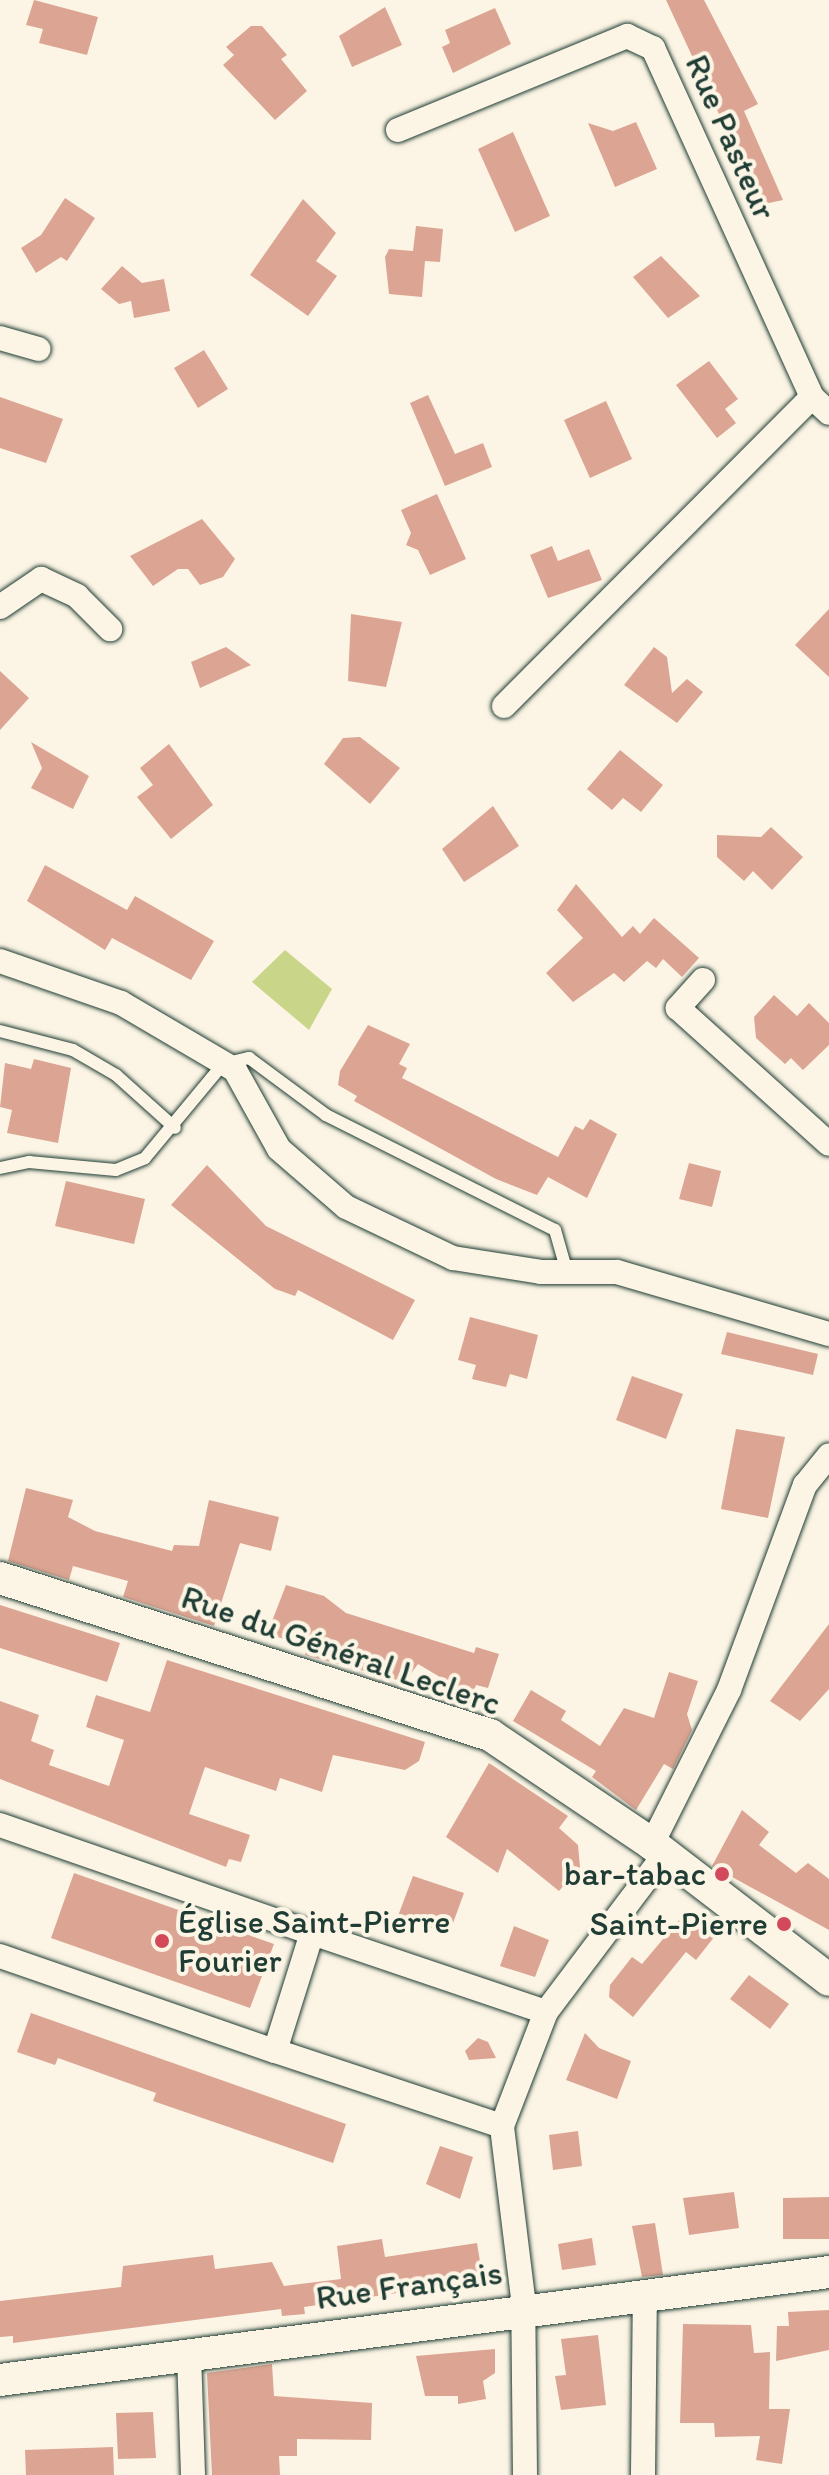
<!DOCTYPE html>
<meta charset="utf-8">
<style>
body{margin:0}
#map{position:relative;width:829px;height:2475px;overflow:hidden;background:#fcf5e5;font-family:Itim,sans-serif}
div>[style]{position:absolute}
.green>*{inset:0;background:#c9d689}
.building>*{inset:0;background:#dca593}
.roads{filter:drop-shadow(0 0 2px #1f3d34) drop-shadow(0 0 2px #1f3d34)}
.lane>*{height:12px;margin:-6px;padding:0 6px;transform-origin:6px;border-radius:6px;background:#fcf5e5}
.street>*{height:24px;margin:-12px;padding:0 12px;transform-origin:12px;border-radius:12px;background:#fcf5e5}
.secondary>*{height:32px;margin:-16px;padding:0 16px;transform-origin:16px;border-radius:16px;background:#fcf5e5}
.dots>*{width:22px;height:22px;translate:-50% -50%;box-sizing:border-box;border:4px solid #fcf5e5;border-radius:50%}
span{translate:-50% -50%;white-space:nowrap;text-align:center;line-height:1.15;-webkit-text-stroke:8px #fcf5e5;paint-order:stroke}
.street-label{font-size:34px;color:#1f3d34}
.poi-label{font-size:34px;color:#1f3d34}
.right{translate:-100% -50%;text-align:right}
.left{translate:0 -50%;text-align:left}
</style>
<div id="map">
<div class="green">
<div style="clip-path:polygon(285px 950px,332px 989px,309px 1030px,252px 982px)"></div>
</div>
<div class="building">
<div style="clip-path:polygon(34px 0,98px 17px,87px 55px,39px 43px,43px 29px,26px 25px)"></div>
<div style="clip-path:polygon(666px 0,704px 0,758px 104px,744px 111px,783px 200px,751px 207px,721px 144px,731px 140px)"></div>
<div style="clip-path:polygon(385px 7px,402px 45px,352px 67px,339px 36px)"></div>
<div style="clip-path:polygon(495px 8px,511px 44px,453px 73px,442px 47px,450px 43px,445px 30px)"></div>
<div style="clip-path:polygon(251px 26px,262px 26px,287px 55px,281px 59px,307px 91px,275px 120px,223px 65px,234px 55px,226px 47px)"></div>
<div style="clip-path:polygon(636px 122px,657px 169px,615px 187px,588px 123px,613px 131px)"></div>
<div style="clip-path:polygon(513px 132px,550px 216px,515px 232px,478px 149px)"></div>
<div style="clip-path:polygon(65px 198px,95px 218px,67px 261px,61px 257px,36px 273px,21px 248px,41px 235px)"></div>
<div style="clip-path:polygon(303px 199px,336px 233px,316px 261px,337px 276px,308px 316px,250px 275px)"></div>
<div style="clip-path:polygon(416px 226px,443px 229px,440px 262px,425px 261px,422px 297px,389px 294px,385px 257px,389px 249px,413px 251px)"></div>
<div style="clip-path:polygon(661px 256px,700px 296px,668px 318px,633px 277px)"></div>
<div style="clip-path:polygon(122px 266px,142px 283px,164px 279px,170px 311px,134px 318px,131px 301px,119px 304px,101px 289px)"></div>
<div style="clip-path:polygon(204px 350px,228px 389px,198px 408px,174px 368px)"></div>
<div style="clip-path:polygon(709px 361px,738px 399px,725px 409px,736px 423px,717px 438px,676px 385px)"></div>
<div style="clip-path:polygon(428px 395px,455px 454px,483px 443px,492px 467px,445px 486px,410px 403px)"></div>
<div style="clip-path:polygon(0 397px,63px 419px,46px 463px,0 448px)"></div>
<div style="clip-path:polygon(606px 401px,632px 459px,590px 478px,564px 420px)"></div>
<div style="clip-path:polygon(437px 494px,466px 559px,430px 575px,418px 550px,406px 545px,411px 533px,401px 510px)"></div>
<div style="clip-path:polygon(202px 519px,235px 559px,223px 577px,200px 585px,188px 569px,178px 569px,153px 586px,130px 556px)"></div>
<div style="clip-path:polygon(552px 546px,558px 561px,589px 549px,602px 580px,548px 598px,530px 555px)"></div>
<div style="clip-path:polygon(829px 609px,829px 677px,795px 645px)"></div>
<div style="clip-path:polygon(351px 614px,402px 622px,386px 687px,348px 681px)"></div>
<div style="clip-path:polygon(226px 647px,251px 665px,200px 688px,191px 662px)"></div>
<div style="clip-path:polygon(654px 647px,667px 657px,672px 693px,687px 679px,703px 692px,677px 723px,624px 685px)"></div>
<div style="clip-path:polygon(0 671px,29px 698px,0 730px)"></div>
<div style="clip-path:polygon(360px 737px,400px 768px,370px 804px,324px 764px,343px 738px)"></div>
<div style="clip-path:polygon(31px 742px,89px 776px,73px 809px,31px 788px,42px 768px)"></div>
<div style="clip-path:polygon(169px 744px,213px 805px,171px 839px,137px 797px,153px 785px,140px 768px)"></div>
<div style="clip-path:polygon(620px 750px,663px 785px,641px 812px,623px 798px,612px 810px,587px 789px)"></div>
<div style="clip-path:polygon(493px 806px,519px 846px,464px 882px,442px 849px)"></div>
<div style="clip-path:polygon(771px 827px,803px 857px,772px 890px,753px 871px,744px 881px,717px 857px,717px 835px,761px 837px)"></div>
<div style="clip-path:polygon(45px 865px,127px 910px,135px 896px,214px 941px,191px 980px,112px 938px,105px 950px,27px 901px)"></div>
<div style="clip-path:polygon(576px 884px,622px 937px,633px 926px,640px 934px,654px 918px,699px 958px,682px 977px,663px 959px,656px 968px,647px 961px,624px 982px,614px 973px,573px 1002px,546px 973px,583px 938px,557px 910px)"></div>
<div style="clip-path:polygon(774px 995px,797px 1016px,809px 1003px,829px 1023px,829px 1045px,803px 1070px,791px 1058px,785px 1064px,756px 1038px,754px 1017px)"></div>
<div style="clip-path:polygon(368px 1025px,410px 1044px,399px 1064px,407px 1068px,402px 1078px,558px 1157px,575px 1126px,583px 1130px,590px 1119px,617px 1134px,587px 1198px,548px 1177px,537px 1195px,496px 1179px,354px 1101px,357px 1096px,338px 1085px,340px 1071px)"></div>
<div style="clip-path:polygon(34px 1059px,71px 1068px,58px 1143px,7px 1133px,12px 1110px,0 1107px,5px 1063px,31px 1069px)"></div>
<div style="clip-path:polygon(689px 1163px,721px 1171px,712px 1207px,679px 1199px)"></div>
<div style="clip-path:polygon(207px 1165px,266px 1226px,415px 1300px,393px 1340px,298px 1290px,295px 1296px,275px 1289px,171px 1205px)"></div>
<div style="clip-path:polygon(66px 1181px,145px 1199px,134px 1244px,55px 1226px)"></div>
<div style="clip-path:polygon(470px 1317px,538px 1335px,527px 1379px,510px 1374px,506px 1387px,472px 1379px,476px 1365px,458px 1360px)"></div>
<div style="clip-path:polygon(727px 1332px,818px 1354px,813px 1375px,721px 1354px)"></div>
<div style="clip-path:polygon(632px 1376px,683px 1394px,666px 1439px,616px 1420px)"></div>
<div style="clip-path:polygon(736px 1429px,785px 1437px,768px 1518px,721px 1509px)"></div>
<div style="clip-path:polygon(26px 1488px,73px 1500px,68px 1517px,95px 1531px,172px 1551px,174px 1545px,199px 1546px,209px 1500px,279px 1517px,271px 1551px,240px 1543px,214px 1626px,123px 1597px,128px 1581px,73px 1566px,69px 1580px,8px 1561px)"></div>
<div style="clip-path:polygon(286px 1585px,324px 1596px,346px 1613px,474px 1653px,476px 1647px,499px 1654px,488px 1688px,476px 1685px,472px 1696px,418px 1664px,405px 1682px,305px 1655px,308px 1646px,267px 1634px)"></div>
<div style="clip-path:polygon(0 1605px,120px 1643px,107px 1682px,0 1648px)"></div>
<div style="clip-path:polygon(829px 1624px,829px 1689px,800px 1721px,770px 1701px)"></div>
<div style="clip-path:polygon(167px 1660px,425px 1742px,419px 1761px,405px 1770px,333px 1755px,322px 1792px,280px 1778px,276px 1791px,205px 1767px,189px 1814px,250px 1835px,241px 1862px,229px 1859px,226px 1867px,0 1779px,0 1701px,39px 1715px,31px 1741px,54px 1750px,49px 1765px,109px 1786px,124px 1740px,86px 1727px,96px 1695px,150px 1712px)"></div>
<div style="clip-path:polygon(669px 1672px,698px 1681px,687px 1714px,692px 1730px,673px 1769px,664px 1764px,636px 1810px,592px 1777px,596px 1771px,513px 1721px,531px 1690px,566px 1711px,561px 1720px,600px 1746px,624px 1708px,654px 1718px)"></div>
<div style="clip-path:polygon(489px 1763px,568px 1816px,559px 1828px,578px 1845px,580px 1867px,559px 1891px,507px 1849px,498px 1873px,446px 1837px)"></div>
<div style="clip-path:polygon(742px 1810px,769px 1832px,759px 1845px,796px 1873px,808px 1863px,829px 1879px,829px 1930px,712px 1866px)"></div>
<div style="clip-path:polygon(74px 1873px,274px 1944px,250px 2008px,51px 1938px)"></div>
<div style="clip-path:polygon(413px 1876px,464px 1893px,449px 1934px,398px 1916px)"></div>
<div style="clip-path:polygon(685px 1913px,715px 1936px,696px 1960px,686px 1952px,633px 2017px,609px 1997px,610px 1985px,632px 1957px,642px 1964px)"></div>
<div style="clip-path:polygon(514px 1926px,549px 1940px,535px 1977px,500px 1966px)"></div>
<div style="clip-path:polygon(749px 1975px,789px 2004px,770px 2029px,730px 1999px)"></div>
<div style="clip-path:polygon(31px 2013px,346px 2124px,333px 2163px,153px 2101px,156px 2093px,58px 2058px,55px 2065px,17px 2052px)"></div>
<div style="clip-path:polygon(585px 2033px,599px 2048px,631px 2061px,617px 2099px,566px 2080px)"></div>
<div style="clip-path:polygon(478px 2038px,488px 2042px,496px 2058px,469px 2060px,465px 2051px)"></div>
<div style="clip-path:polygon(578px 2131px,582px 2166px,553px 2170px,549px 2135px)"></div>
<div style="clip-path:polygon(440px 2146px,473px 2157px,460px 2199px,426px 2184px)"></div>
<div style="clip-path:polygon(734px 2192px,739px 2228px,689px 2235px,683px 2198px)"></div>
<div style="clip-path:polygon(829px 2197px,829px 2239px,783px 2239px,783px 2198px)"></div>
<div style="clip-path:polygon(655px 2223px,663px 2275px,642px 2277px,632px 2226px)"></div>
<div style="clip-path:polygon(592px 2238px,596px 2265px,562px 2270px,558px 2244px)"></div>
<div style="clip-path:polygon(382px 2239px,385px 2257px,477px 2243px,483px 2280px,304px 2307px,305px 2314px,282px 2316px,281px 2309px,13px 2343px,13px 2336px,0 2337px,0 2301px,121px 2287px,123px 2266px,213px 2255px,215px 2269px,272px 2262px,284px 2286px,341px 2279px,337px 2246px)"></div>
<div style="clip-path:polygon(829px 2310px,829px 2350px,776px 2361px,777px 2326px,789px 2326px,788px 2312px)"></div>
<div style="clip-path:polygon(683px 2324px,751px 2325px,754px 2353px,770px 2352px,769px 2409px,790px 2409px,782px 2464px,756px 2460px,760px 2436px,715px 2437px,714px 2423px,680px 2423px)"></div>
<div style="clip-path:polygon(598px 2335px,606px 2405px,561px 2410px,555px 2376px,566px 2375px,561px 2339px)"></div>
<div style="clip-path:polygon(495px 2349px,495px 2373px,483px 2381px,486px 2399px,458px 2404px,458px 2396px,425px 2396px,416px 2356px)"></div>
<div style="clip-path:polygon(272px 2364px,274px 2396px,372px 2403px,371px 2440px,297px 2439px,297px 2456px,279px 2456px,280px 2475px,212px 2475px,207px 2373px)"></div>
<div style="clip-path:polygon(153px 2412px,156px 2458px,118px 2459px,116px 2413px)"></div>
<div style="clip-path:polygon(113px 2447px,114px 2475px,26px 2475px,25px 2450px)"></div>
</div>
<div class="roads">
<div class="lane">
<div style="left:0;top:1031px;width:75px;rotate:14.6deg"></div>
<div style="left:73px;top:1050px;width:50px;rotate:30.2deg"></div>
<div style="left:116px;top:1075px;width:79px;rotate:41.9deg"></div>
<div style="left:0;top:1168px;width:30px;rotate:-12deg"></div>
<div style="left:29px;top:1162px;width:87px;rotate:5.3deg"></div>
<div style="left:116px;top:1170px;width:31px;rotate:-22deg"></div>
<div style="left:145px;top:1158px;width:122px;rotate:-50.3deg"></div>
<div style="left:223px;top:1064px;width:27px;rotate:-13deg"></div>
<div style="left:249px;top:1058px;width:96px;rotate:36.5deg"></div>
<div style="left:326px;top:1115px;width:256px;rotate:26.7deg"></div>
<div style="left:555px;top:1230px;width:44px;rotate:74.1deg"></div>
</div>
<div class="street">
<div style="left:398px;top:130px;width:248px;rotate:-22.3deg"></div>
<div style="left:627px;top:36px;width:29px;rotate:25deg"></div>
<div style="left:653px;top:48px;width:384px;rotate:65.5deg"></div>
<div style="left:812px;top:397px;width:23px;rotate:43deg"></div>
<div style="left:0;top:338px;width:40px;rotate:16deg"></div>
<div style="left:0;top:607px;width:50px;rotate:-34.3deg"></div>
<div style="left:41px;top:579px;width:40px;rotate:25deg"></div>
<div style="left:77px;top:596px;width:47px;rotate:45deg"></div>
<div style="left:504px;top:706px;width:436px;rotate:-45.1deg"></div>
<div style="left:0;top:961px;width:128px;rotate:19.1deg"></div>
<div style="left:121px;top:1003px;width:132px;rotate:30.4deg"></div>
<div style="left:235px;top:1070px;width:90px;rotate:60.9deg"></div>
<div style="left:279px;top:1149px;width:89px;rotate:40.9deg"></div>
<div style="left:346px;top:1207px;width:119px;rotate:25.5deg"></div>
<div style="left:453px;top:1258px;width:89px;rotate:9deg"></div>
<div style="left:541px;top:1272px;width:76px"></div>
<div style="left:617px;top:1272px;width:221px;rotate:16.3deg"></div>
<div style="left:703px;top:980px;width:38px;rotate:132deg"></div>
<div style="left:678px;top:1008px;width:203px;rotate:42deg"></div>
<div style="left:0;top:1825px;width:330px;rotate:19.1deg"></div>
<div style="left:652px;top:1844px;width:172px;rotate:-63.4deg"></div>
<div style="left:729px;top:1690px;width:219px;rotate:-69.7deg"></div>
<div style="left:805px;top:1485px;width:38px;rotate:-51deg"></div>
<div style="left:0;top:1956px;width:291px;rotate:19.1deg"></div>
<div style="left:502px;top:2126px;width:239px;rotate:-161.7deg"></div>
<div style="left:275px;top:2051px;width:124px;rotate:-72.6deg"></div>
<div style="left:312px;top:1933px;width:247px;rotate:18.7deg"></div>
<div style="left:189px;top:2354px;width:121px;rotate:88.1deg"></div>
<div style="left:525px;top:2475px;width:177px;rotate:-90.6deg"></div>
<div style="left:523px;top:2298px;width:173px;rotate:-97deg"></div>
<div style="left:502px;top:2126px;width:122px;rotate:-68.9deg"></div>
<div style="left:546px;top:2012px;width:198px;rotate:-53deg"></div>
<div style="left:643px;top:2475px;width:181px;rotate:-89.4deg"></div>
</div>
<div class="secondary">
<div style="left:0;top:1578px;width:515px;rotate:17.77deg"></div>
<div style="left:490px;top:1735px;width:195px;rotate:33.9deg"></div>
<div style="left:652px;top:1844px;width:223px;rotate:37.5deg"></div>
<div style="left:0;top:2380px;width:836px;rotate:-7.42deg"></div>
</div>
</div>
<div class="dots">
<div style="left:722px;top:1874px;background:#d1495b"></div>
<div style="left:784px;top:1924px;background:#d1495b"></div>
<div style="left:162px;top:1941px;background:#d1495b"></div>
</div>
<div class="street-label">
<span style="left:731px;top:137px;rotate:66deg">Rue Pasteur</span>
<span style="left:341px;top:1650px;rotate:19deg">Rue du Général Leclerc</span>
<span style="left:409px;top:2285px;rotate:-8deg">Rue Français</span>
</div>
<div class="poi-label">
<span class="right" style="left:706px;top:1874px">bar-tabac</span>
<span class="left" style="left:178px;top:1941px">Église Saint-Pierre<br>Fourier</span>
<span class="right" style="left:768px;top:1924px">Saint-Pierre</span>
</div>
</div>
